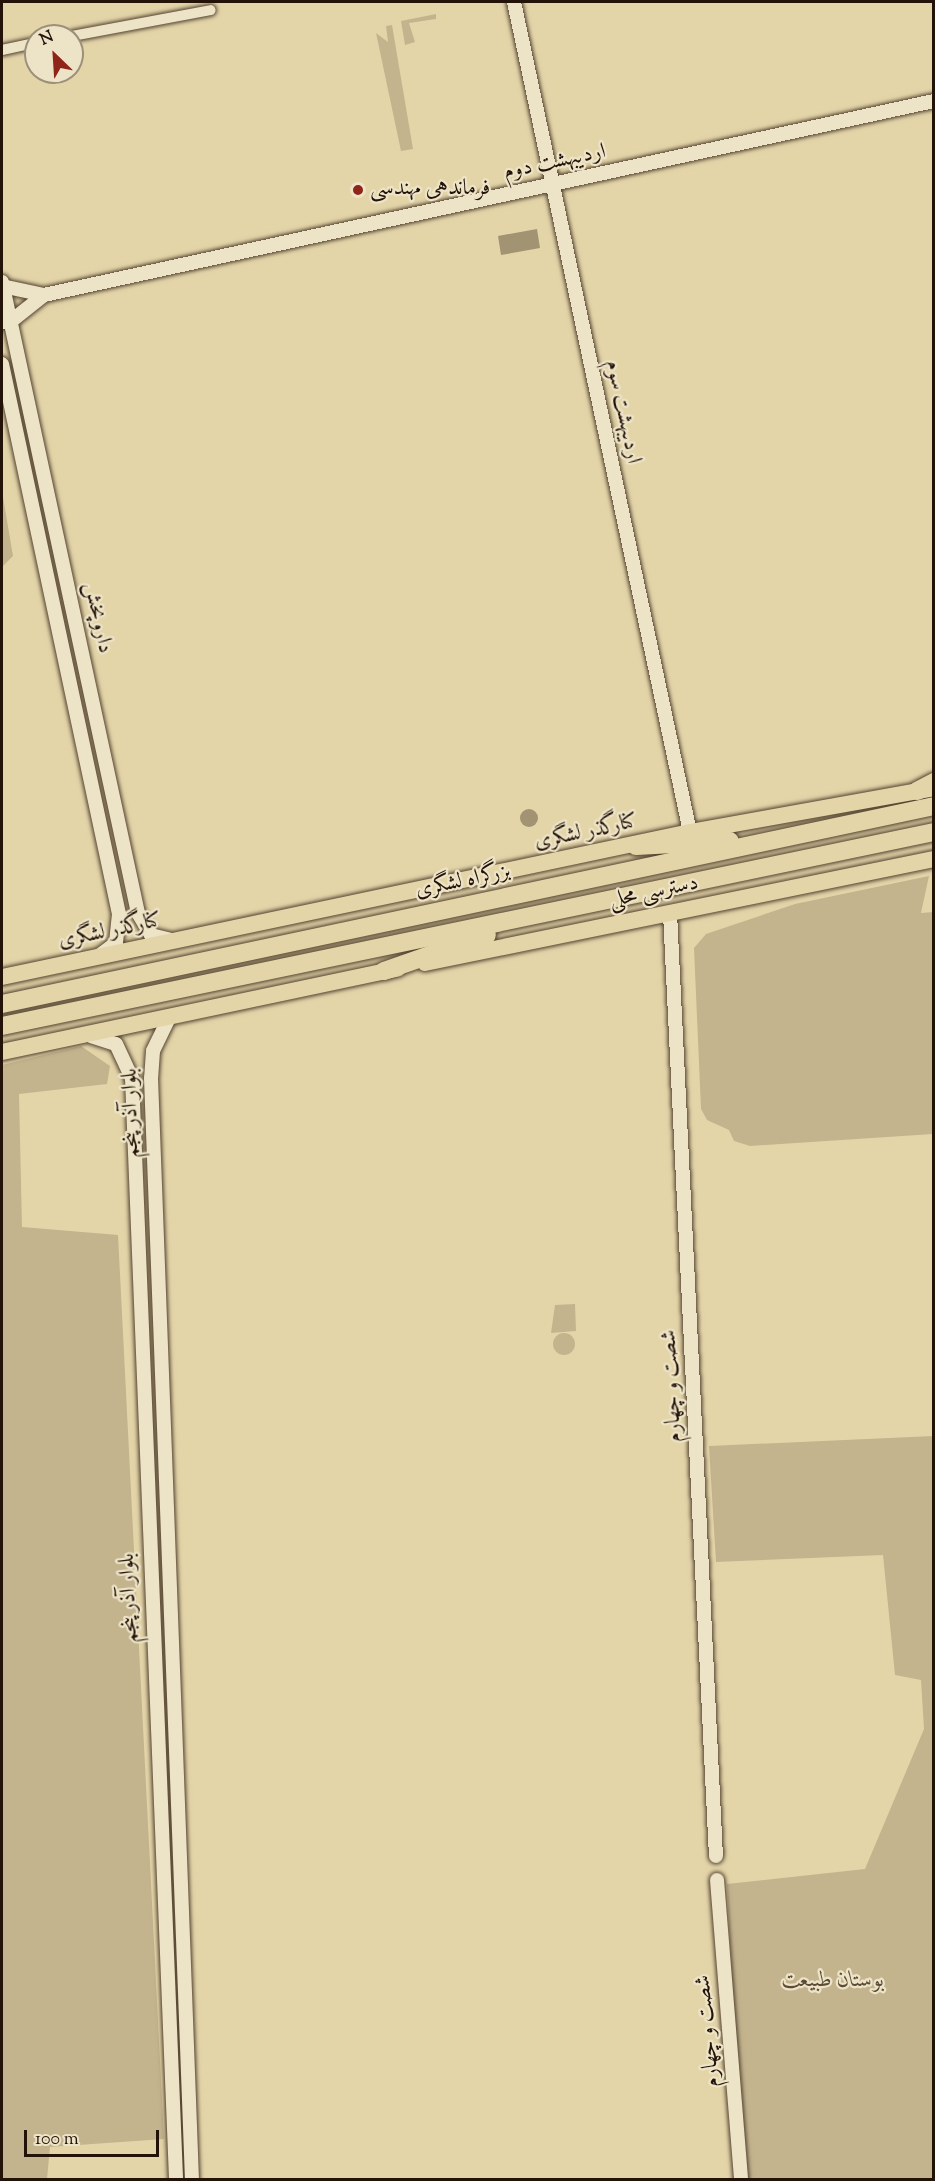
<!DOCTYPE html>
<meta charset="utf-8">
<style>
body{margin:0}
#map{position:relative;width:935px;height:2181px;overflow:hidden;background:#e4d5a9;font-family:"Sorts Mill Goudy",Amiri,serif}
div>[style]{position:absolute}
.green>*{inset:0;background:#c3b48e}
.round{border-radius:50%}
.water>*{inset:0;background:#a29372}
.roads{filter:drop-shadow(0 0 2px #534330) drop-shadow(0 0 2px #534330)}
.minor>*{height:10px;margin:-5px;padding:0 5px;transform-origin:5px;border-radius:5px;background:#ede4c7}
.tertiary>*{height:14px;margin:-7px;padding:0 7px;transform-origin:7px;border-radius:7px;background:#ede4c7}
.primary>*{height:16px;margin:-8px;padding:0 8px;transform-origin:8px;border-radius:8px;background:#e4d5a9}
.trunk>*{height:18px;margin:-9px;padding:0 9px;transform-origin:9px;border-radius:9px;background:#e4d5a9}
.dots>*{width:16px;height:16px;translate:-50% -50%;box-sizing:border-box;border:3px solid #ede4c7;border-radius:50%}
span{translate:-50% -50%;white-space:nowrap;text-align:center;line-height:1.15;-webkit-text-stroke:4.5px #ede4c7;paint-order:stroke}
.street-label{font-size:22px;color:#231208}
.poi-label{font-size:22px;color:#231208}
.left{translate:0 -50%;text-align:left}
.park-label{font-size:22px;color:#5b4b37;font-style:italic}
.frame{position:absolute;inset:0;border:3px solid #231208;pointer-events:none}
.north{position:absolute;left:24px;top:24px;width:60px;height:60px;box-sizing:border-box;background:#ede4c7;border:2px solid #9c907b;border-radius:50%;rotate:335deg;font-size:16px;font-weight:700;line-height:24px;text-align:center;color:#231208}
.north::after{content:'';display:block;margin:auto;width:21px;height:27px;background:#8f2418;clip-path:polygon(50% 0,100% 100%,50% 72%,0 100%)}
.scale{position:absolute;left:24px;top:2130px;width:135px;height:27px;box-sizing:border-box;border:3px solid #231208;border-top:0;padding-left:8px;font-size:18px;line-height:21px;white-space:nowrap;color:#231208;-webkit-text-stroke:4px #ede4c7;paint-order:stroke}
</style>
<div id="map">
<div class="green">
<div style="clip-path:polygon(436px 14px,436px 19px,409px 23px,415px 42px,405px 45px,401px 21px)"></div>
<div style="clip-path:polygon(392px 25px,413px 149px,401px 151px,376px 33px,388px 42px,386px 26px)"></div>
<div style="clip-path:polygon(2px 491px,13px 556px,2px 567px)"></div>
<div style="clip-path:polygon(929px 876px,921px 913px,933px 912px,933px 1134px,750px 1146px,734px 1141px,729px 1130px,707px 1120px,701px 1109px,694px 948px,706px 934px,795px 904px)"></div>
<div style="clip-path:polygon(81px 1046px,110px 1066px,107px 1084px,19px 1094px,22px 1227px,118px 1235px,164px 2139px,50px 2147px,47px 2179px,2px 2179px,2px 1065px)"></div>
<div style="clip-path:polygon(575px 1304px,576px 1331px,551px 1333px,555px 1305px)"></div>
<div class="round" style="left:553px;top:1333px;width:22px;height:22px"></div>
<div style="clip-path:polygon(933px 1436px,933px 2179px,742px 2179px,727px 1884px,865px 1869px,924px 1729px,921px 1680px,895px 1675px,883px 1555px,716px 1562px,709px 1446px)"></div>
</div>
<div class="water">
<div style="clip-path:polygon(537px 229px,540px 248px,501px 255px,498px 236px)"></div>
<div class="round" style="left:520px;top:809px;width:18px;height:18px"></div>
</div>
<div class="roads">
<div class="minor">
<div style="left:72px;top:36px;width:141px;rotate:-10.6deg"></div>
<div style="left:2px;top:50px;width:35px;rotate:-12deg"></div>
</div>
<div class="tertiary">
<div style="left:514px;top:2px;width:848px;rotate:78.03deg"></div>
<div style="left:2px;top:282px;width:645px;rotate:77.84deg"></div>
<div style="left:138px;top:913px;width:26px;rotate:59deg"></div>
<div style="left:151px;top:935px;width:21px;rotate:14deg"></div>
<div style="left:2px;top:286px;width:43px;rotate:12.1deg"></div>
<div style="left:2px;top:322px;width:8px"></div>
<div style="left:10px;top:322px;width:43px;rotate:-38.5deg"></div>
<div style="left:44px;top:295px;width:911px;rotate:-12.3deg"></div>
<div style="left:2px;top:364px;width:562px;rotate:77.99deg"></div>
<div style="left:119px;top:914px;width:29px;rotate:96deg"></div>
<div style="left:116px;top:943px;width:21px;rotate:143deg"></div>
<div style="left:670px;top:913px;width:944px;rotate:87.21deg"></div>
<div style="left:168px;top:1020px;width:34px;rotate:116deg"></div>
<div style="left:153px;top:1051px;width:27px;rotate:94deg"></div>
<div style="left:151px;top:1078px;width:1103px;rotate:87.87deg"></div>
<div style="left:91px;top:1036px;width:26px;rotate:18deg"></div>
<div style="left:116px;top:1044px;width:38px;rotate:65deg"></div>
<div style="left:132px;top:1078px;width:1103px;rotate:87.71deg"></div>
<div style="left:717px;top:1880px;width:301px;rotate:85.4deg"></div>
</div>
<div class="primary">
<div style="left:425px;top:963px;width:520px;rotate:-11.55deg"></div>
<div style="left:2px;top:977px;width:703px;rotate:-11.9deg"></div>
<div style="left:690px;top:832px;width:244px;rotate:-10.2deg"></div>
<div style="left:2px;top:1052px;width:404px;rotate:-11.9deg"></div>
</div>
<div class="trunk">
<div style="left:917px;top:791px;width:19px;rotate:-28deg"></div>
<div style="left:636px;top:846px;width:94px;rotate:-3deg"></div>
<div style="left:384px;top:971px;width:109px;rotate:-19.3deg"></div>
<div style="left:2px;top:1004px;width:953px;rotate:-11.99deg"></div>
<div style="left:2px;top:1026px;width:952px;rotate:-11.76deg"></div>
</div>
</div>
<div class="dots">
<div style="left:358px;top:190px;background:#8f2418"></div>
</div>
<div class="street-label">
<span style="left:555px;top:163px;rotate:-12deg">اردیبهشت دوم</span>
<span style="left:622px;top:412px;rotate:78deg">اردیبهشت سوم</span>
<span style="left:97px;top:618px;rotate:78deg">داروپخش</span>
<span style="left:586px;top:833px;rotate:-12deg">کنارگذر لشگری</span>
<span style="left:463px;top:882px;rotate:-12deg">بزرگراه لشگری</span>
<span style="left:654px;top:893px;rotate:-12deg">دسترسی محلی</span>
<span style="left:110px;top:932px;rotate:-12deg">کنارگذر لشگری</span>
<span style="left:132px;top:1113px;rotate:-91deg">بلوار آذر پنجم</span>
<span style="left:673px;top:1386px;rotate:-93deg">شصت و چهارم</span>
<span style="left:130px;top:1598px;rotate:-92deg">بلوار آذر پنجم</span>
<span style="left:709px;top:2031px;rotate:-95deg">شصت و چهارم</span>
</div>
<div class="poi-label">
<span class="left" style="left:370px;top:190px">فرماندهی مهندسی</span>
</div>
<div class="park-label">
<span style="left:833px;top:1982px">بوستان طبیعت</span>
</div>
<div class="frame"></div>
<div class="north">N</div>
<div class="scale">100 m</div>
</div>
